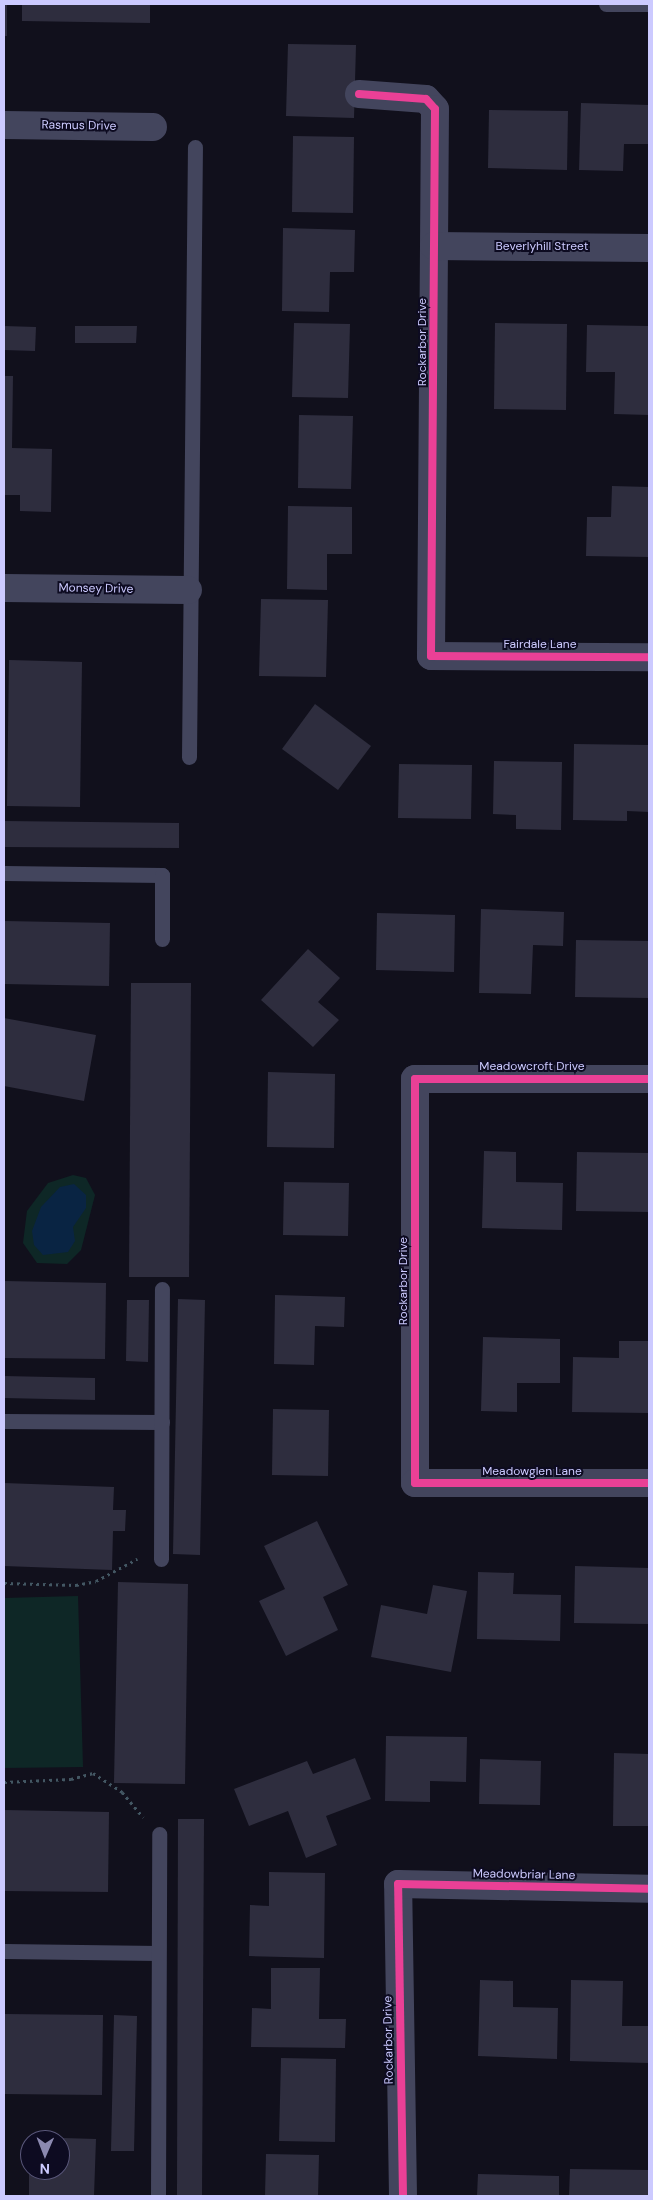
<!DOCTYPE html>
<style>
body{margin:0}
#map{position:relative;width:653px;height:2200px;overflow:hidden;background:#11101c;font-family:"DM Sans",sans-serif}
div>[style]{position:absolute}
.green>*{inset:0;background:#0e2726}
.water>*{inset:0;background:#092443}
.building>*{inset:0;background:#2e2d3e}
.path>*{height:3px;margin-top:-1.5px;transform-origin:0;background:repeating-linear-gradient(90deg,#435763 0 2.5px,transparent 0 6.5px)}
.service>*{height:15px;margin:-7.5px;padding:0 7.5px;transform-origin:7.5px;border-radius:7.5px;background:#43455d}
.minor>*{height:28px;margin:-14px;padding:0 14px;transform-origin:14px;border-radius:14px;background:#43455d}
.cycleway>*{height:8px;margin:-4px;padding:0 4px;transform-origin:4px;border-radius:4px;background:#ea4096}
span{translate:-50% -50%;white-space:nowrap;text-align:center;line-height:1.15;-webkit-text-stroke:4px #0d0b21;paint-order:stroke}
.street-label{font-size:12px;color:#cccaff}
.frame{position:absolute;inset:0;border:5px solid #cccaff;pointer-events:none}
.north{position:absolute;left:20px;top:2130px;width:50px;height:50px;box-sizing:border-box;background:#0d0b21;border:1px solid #59577a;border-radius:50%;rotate:181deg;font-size:14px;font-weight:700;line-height:20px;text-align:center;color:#cccaff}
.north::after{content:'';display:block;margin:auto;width:18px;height:22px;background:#8b89b0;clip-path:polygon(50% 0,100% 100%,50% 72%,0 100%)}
</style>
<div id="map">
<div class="green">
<div style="clip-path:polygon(73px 1175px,86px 1178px,95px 1195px,81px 1250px,67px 1264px,37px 1263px,23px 1243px,27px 1211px,48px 1183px)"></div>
<div style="clip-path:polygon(78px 1596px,83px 1767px,4px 1768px,4px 1598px)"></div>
</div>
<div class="water">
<div style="clip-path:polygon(74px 1184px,86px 1195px,86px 1208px,73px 1227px,75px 1241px,68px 1252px,43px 1255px,34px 1245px,32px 1231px,41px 1207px,60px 1187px)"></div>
</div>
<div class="building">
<div style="clip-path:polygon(4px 4px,7px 4px,7px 36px,4px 36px)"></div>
<div style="clip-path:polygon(22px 4px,150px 4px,150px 23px,22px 21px)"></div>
<div style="clip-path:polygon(288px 44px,356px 45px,354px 118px,286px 116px)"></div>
<div style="clip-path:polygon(581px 103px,649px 105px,649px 144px,624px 144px,623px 171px,579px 170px)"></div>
<div style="clip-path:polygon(489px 110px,568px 111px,567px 170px,488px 168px)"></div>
<div style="clip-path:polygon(293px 136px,354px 137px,353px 213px,292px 212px)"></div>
<div style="clip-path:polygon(283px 228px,355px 230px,354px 272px,330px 272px,329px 312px,282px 311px)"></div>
<div style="clip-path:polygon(294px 323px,350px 324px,348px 398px,292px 397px)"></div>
<div style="clip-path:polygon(495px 323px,567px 324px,566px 410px,494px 409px)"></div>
<div style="clip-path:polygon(587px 325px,649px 326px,649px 415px,614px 414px,615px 372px,586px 372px)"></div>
<div style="clip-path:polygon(4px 326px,36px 327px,35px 351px,4px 350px)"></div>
<div style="clip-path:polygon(75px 326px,137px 326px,136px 343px,75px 343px)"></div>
<div style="clip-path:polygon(4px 376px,13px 376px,12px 448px,52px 449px,51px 512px,20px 511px,20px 495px,4px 495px)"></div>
<div style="clip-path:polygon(299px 415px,353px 416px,351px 489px,298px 488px)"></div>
<div style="clip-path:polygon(612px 486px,649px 487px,649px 557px,586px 556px,587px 517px,611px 517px)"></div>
<div style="clip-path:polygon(288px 506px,352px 507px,352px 554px,327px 554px,327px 590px,287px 589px)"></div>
<div style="clip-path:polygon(261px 599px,328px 600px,326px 677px,259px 676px)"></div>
<div style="clip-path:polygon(9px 660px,82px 662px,80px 807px,7px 806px)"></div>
<div style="clip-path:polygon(315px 704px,371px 746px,338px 790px,282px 749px)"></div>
<div style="clip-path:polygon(574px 744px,649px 745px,649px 812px,627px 811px,627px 821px,573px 820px)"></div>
<div style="clip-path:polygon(494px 761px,562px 762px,561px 830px,516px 829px,516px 815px,493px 814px)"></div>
<div style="clip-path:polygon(399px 764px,472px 765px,471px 819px,398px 818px)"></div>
<div style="clip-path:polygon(4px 821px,179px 823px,179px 848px,4px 847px)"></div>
<div style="clip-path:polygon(481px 909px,564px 912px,563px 946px,533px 945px,531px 994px,479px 993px)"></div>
<div style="clip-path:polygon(377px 913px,455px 915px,454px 972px,376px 970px)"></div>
<div style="clip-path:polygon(4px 921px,110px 923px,109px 986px,4px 984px)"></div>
<div style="clip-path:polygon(576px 940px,649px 941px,649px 998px,575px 997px)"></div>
<div style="clip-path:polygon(308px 949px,340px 978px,318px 1002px,339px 1020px,313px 1047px,261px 1000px)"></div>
<div style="clip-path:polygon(131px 983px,191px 983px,189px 1277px,129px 1277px)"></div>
<div style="clip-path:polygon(4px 1018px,96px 1035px,84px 1101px,4px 1086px)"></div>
<div style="clip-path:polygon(268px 1072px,335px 1074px,334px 1148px,267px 1147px)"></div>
<div style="clip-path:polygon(484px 1151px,516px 1152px,516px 1182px,563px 1183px,562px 1230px,482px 1228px)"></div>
<div style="clip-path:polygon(577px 1152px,649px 1153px,648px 1212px,576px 1211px)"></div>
<div style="clip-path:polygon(284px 1182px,349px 1183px,348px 1236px,283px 1235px)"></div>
<div style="clip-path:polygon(4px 1281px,106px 1283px,105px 1359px,4px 1358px)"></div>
<div style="clip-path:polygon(275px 1295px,345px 1297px,344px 1327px,315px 1326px,314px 1365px,274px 1364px)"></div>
<div style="clip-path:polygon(178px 1299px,205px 1300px,200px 1555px,173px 1554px)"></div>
<div style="clip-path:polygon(127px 1300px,149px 1300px,148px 1362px,126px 1361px)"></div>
<div style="clip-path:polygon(483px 1337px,560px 1339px,560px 1383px,517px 1383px,517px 1412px,481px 1411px)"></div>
<div style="clip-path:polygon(619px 1341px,649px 1341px,649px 1413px,572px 1412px,573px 1357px,619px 1358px)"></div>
<div style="clip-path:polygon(4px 1376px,95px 1378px,95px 1400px,4px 1398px)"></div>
<div style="clip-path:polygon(273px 1409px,329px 1410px,328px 1476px,272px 1475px)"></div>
<div style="clip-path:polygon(4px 1483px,114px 1487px,113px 1510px,126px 1510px,125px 1531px,113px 1531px,112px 1570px,4px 1566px)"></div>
<div style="clip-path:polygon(317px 1521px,348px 1585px,323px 1597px,338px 1630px,286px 1656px,259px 1601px,285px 1589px,264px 1546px)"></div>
<div style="clip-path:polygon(575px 1566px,649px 1568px,649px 1624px,574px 1623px)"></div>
<div style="clip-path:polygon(478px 1572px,514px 1573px,513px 1594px,561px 1595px,560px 1641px,477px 1639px)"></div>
<div style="clip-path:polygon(118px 1582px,188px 1584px,185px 1784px,114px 1783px)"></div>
<div style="clip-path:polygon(433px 1585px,467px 1591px,451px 1672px,371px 1657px,381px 1605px,427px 1614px)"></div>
<div style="clip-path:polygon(386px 1736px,467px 1737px,466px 1782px,430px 1781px,430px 1802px,385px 1801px)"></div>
<div style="clip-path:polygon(614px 1753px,649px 1754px,649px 1826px,613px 1826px)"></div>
<div style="clip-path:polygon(355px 1758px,371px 1799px,326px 1816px,337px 1845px,306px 1858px,288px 1811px,249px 1826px,234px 1789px,307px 1761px,313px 1774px)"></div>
<div style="clip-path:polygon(480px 1759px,541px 1761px,540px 1805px,479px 1804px)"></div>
<div style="clip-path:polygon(4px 1810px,109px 1812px,108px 1892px,4px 1891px)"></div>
<div style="clip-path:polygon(178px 1819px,204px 1819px,202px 2196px,177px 2196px)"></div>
<div style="clip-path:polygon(269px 1872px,325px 1873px,324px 1958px,249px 1956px,250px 1905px,269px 1906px)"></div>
<div style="clip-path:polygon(271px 1968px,320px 1968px,319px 2019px,346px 2019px,345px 2048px,251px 2047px,252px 2008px,271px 2009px)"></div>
<div style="clip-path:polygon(480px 1980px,513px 1981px,513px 2007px,558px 2008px,557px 2059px,478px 2056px)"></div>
<div style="clip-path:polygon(571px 1980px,623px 1981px,622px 2026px,649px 2026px,649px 2063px,570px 2061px)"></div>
<div style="clip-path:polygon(4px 2014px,103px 2015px,102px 2095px,4px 2094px)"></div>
<div style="clip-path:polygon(114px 2015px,137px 2016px,134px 2151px,111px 2151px)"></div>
<div style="clip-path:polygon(281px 2058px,336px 2059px,335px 2142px,279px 2141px)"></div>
<div style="clip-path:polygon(30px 2137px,96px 2139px,94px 2196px,29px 2196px,29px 2170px,60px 2170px,60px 2140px)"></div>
<div style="clip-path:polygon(266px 2154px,319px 2155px,318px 2196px,265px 2196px)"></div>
<div style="clip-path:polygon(570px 2169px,649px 2170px,649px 2196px,569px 2196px)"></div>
<div style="clip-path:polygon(478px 2174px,559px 2176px,559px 2196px,477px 2196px)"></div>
</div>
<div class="path">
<div style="left:4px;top:1583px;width:72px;rotate:1.6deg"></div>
<div style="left:76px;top:1585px;width:20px;rotate:-11deg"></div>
<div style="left:96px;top:1581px;width:47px;rotate:-28.2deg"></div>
<div style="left:4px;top:1782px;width:67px;rotate:-2.6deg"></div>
<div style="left:71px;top:1779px;width:23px;rotate:-15deg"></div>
<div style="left:93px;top:1773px;width:35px;rotate:33deg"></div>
<div style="left:122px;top:1792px;width:33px;rotate:50deg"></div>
</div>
<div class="service">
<div style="left:606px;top:4px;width:43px"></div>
<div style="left:189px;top:757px;width:610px;rotate:-89.44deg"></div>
<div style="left:4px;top:873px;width:158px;rotate:0.7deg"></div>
<div style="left:162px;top:875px;width:64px;rotate:90deg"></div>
<div style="left:4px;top:1421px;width:158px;rotate:0.4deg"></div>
<div style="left:161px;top:1559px;width:270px;rotate:-89.8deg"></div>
<div style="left:4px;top:1951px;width:154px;rotate:0.7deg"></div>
<div style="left:158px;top:2196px;width:362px;rotate:-89.8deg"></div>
</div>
<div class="minor">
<div style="left:359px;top:94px;width:67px;rotate:4.3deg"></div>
<div style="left:426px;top:99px;width:13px;rotate:48deg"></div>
<div style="left:435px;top:109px;width:547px;rotate:90.42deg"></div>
<div style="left:431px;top:656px;width:218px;rotate:0.3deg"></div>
<div style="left:4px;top:125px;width:149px;rotate:0.8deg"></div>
<div style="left:434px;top:246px;width:215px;rotate:0.5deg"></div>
<div style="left:4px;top:588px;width:184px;rotate:0.6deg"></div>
<div style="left:649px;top:1079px;width:234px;rotate:180deg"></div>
<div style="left:415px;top:1079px;width:404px;rotate:90deg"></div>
<div style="left:415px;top:1483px;width:234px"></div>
<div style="left:403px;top:2196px;width:312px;rotate:-90.9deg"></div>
<div style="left:398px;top:1884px;width:251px;rotate:1.1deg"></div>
</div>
<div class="cycleway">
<div style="left:359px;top:94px;width:67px;rotate:4.3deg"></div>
<div style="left:426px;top:99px;width:13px;rotate:48deg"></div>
<div style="left:435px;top:109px;width:547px;rotate:90.42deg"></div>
<div style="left:431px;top:656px;width:218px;rotate:0.3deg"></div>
<div style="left:649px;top:1079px;width:234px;rotate:180deg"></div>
<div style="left:415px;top:1079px;width:404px;rotate:90deg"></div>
<div style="left:415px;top:1483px;width:234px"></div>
<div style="left:403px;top:2196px;width:312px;rotate:-90.9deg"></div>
<div style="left:398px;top:1884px;width:251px;rotate:1.1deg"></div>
</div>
<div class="street-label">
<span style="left:79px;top:126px;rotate:1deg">Rasmus Drive</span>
<span style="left:542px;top:247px">Beverlyhill Street</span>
<span style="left:423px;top:342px;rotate:-90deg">Rockarbor Drive</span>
<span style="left:96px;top:589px;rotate:1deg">Monsey Drive</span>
<span style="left:540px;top:645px">Fairdale Lane</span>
<span style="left:532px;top:1067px">Meadowcroft Drive</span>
<span style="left:404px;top:1281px;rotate:-90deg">Rockarbor Drive</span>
<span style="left:532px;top:1472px">Meadowglen Lane</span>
<span style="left:524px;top:1875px;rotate:1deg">Meadowbriar Lane</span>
<span style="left:389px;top:2040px;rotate:-91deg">Rockarbor Drive</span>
</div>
<div class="frame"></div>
<div class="north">N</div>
</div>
